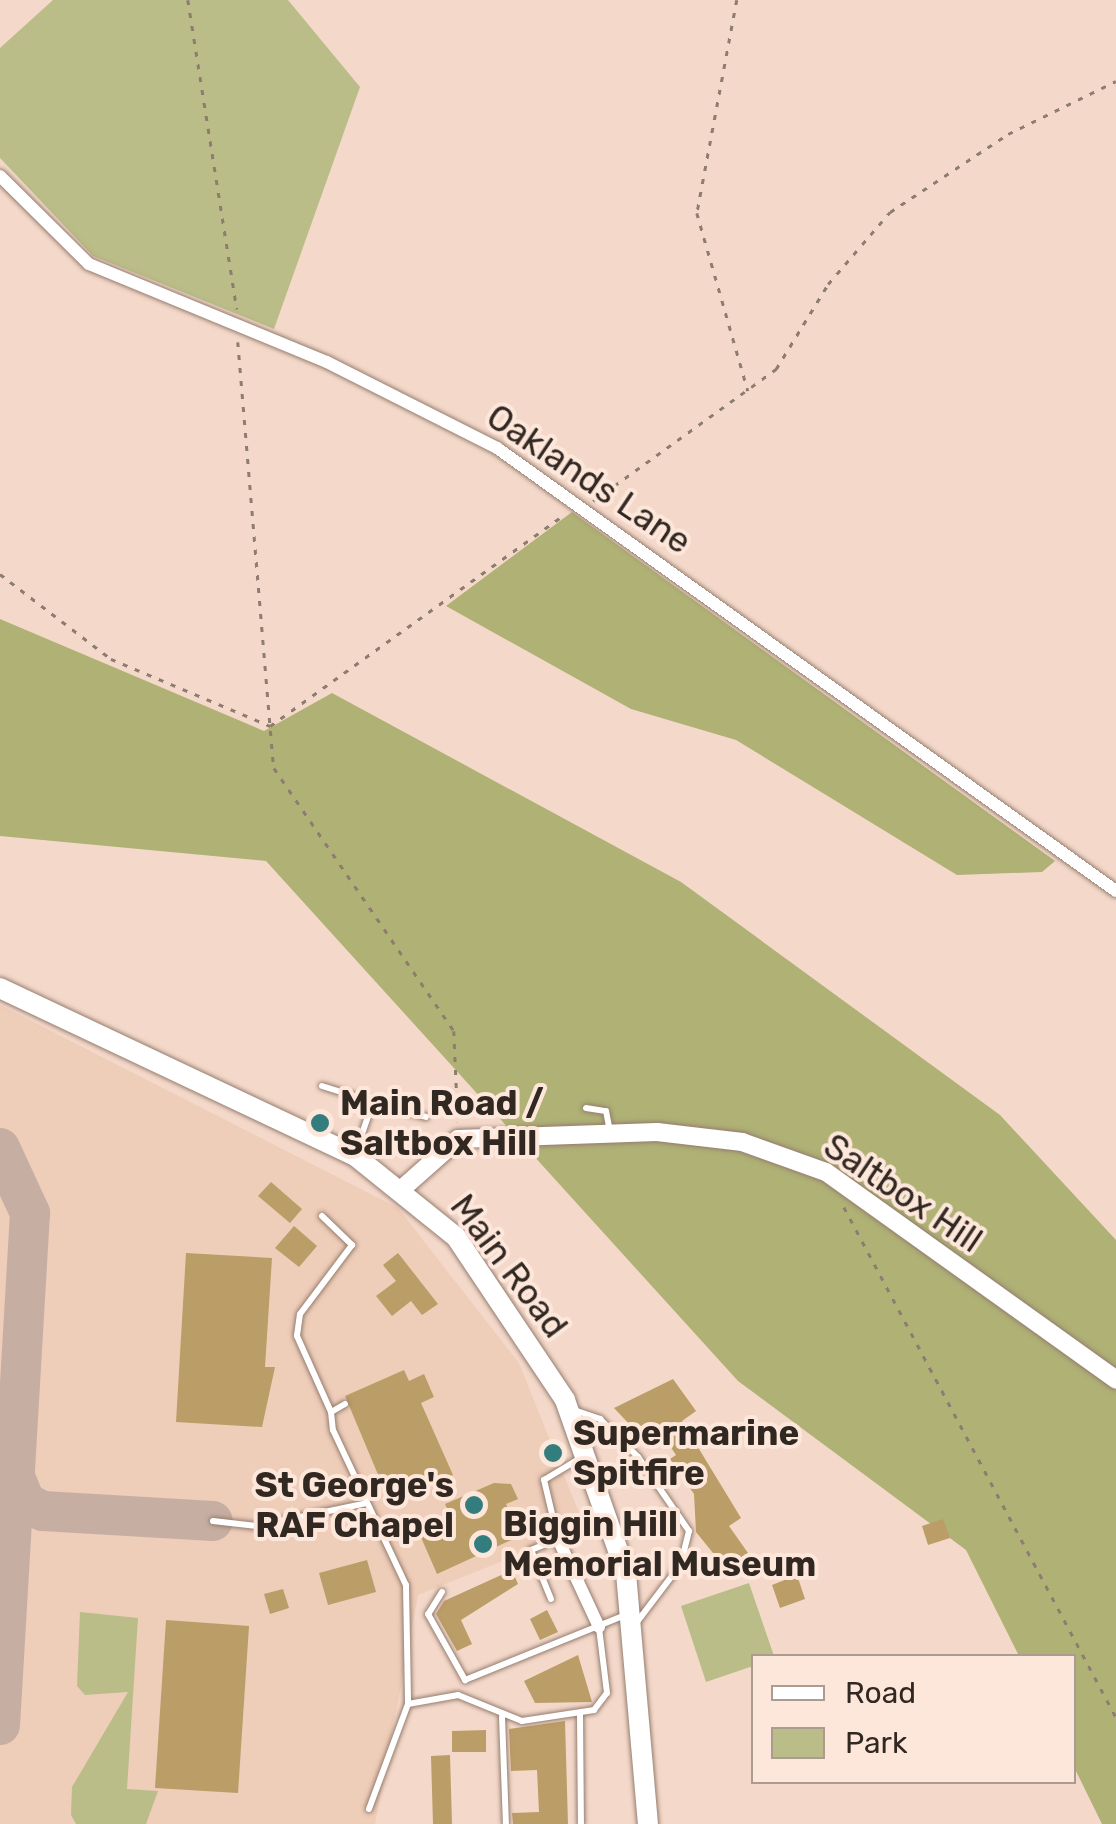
<!DOCTYPE html>
<style>
body{margin:0}
#map{position:relative;width:1116px;height:1824px;overflow:hidden;background:#f4d9ca;font-family:Rubik,sans-serif}
div>[style]{position:absolute}
.built>*{inset:0;background:#eecdb9}
.green>*{inset:0;background:#babd88}
.forest>*{inset:0;background:#afb175}
.taxiway>*{height:40px;margin:-20px;padding:0 20px;transform-origin:20px;border-radius:20px;background:#c6aea2}
.building>*{inset:0;background:#bb9d67}
.path>*{height:2.5px;margin-top:-1.25px;transform-origin:0;background:repeating-linear-gradient(90deg,#8e7c71 0 5px,transparent 0 13px)}
.roads{filter:drop-shadow(0 0 2px #957d6f) drop-shadow(0 0 2px #957d6f)}
.lane>*{height:6px;margin:-3px;padding:0 3px;transform-origin:3px;border-radius:3px;background:#fff}
.street>*{height:12px;margin:-6px;padding:0 6px;transform-origin:6px;border-radius:6px;background:#fff}
.secondary>*{height:18px;margin:-9px;padding:0 9px;transform-origin:9px;border-radius:9px;background:#fff}
.primary>*{height:20px;margin:-10px;padding:0 10px;transform-origin:10px;border-radius:10px;background:#fff}
.dots>*{width:28px;height:28px;translate:-50% -50%;box-sizing:border-box;border:5px solid #fde7db;border-radius:50%}
span{translate:-50% -50%;white-space:nowrap;text-align:center;line-height:1.15;-webkit-text-stroke:8px #fde7db;paint-order:stroke}
.street-label{font-size:35px;color:#322822}
.poi-label{font-size:35px;color:#322822;font-weight:700}
.left{translate:0 -50%;text-align:left}
.right{translate:-100% -50%;text-align:right}
.legend{position:absolute;left:751px;top:1654px;width:325px;height:130px;box-sizing:border-box;background:#fde7db;border:2px solid #ac9b91;margin:0;padding:12px 18px;list-style:none;font-size:30px;color:#322822}
.legend li{display:flex;align-items:center;gap:20px;height:50px}
.legend b{width:50px;border:2px solid #ac9b91}
</style>
<div id="map">
<div class="built">
<div style="clip-path:polygon(0 1005px,398px 1208px,519px 1363px,585px 1528px,418px 1595px,375px 1824px,0 1824px)"></div>
</div>
<div class="green">
<div style="clip-path:polygon(53px 0,288px 0,360px 87px,274px 329px,93px 256px,0 158px,0 48px)"></div>
<div style="clip-path:polygon(749px 1583px,774px 1656px,754px 1656px,753px 1666px,706px 1682px,681px 1606px)"></div>
<div style="clip-path:polygon(80px 1612px,138px 1618px,127px 1789px,158px 1791px,146px 1824px,76px 1824px,71px 1815px,72px 1787px,128px 1692px,85px 1695px,77px 1686px)"></div>
</div>
<div class="forest">
<div style="clip-path:polygon(572px 512px,1055px 861px,1042px 872px,957px 875px,736px 740px,631px 709px,446px 606px)"></div>
<div style="clip-path:polygon(0 619px,264px 731px,332px 693px,681px 882px,1000px 1115px,1116px 1240px,1116px 1824px,1102px 1824px,1074px 1767px,1074px 1656px,1019px 1656px,966px 1550px,738px 1381px,266px 861px,0 836px)"></div>
</div>
<div class="taxiway">
<div style="left:0;top:1148px;width:72px;rotate:65.2deg"></div>
<div style="left:30px;top:1213px;width:513px;rotate:93.35deg"></div>
<div style="left:15px;top:1477px;width:27px;rotate:68deg"></div>
<div style="left:25px;top:1502px;width:20px;rotate:27deg"></div>
<div style="left:43px;top:1511px;width:170px;rotate:3.4deg"></div>
</div>
<div class="building">
<div style="clip-path:polygon(271px 1182px,302px 1209px,290px 1223px,258px 1196px)"></div>
<div style="clip-path:polygon(294px 1226px,317px 1246px,299px 1267px,275px 1248px)"></div>
<div style="clip-path:polygon(186px 1253px,272px 1258px,265px 1367px,275px 1367px,262px 1427px,176px 1422px)"></div>
<div style="clip-path:polygon(398px 1253px,438px 1304px,422px 1315px,411px 1301px,392px 1316px,376px 1296px,396px 1281px,383px 1265px)"></div>
<div style="clip-path:polygon(404px 1370px,409px 1381px,424px 1374px,434px 1397px,421px 1403px,453px 1475px,390px 1503px,345px 1396px)"></div>
<div style="clip-path:polygon(673px 1379px,696px 1411px,682px 1421px,741px 1518px,729px 1526px,748px 1553px,726px 1569px,696px 1532px,694px 1494px,670px 1459px,676px 1455px,662px 1434px,648px 1444px,614px 1408px)"></div>
<div style="clip-path:polygon(494px 1483px,511px 1484px,518px 1499px,506px 1504px,520px 1536px,437px 1574px,420px 1535px,452px 1520px,445px 1504px)"></div>
<div style="clip-path:polygon(943px 1519px,950px 1538px,928px 1545px,922px 1526px)"></div>
<div style="clip-path:polygon(367px 1560px,376px 1592px,328px 1605px,319px 1573px)"></div>
<div style="clip-path:polygon(512px 1570px,518px 1584px,461px 1620px,472px 1644px,457px 1651px,436px 1614px,444px 1601px)"></div>
<div style="clip-path:polygon(797px 1575px,805px 1599px,780px 1608px,772px 1585px)"></div>
<div style="clip-path:polygon(283px 1589px,289px 1608px,270px 1614px,264px 1594px)"></div>
<div style="clip-path:polygon(547px 1610px,558px 1632px,540px 1640px,530px 1619px)"></div>
<div style="clip-path:polygon(166px 1620px,249px 1626px,238px 1793px,155px 1788px)"></div>
<div style="clip-path:polygon(578px 1655px,592px 1702px,535px 1703px,524px 1681px)"></div>
<div style="clip-path:polygon(565px 1721px,568px 1824px,513px 1824px,512px 1813px,539px 1812px,537px 1770px,511px 1771px,509px 1729px)"></div>
<div style="clip-path:polygon(486px 1730px,486px 1752px,452px 1752px,452px 1731px)"></div>
<div style="clip-path:polygon(450px 1755px,452px 1824px,433px 1824px,431px 1756px)"></div>
</div>
<div class="path">
<div style="left:188px;top:0;width:313px;rotate:81deg"></div>
<div style="left:737px;top:0;width:217px;rotate:100.6deg"></div>
<div style="left:697px;top:213px;width:185px;rotate:74deg"></div>
<div style="left:238px;top:342px;width:428px;rotate:85.2deg"></div>
<div style="left:274px;top:768px;width:319px;rotate:55.6deg"></div>
<div style="left:454px;top:1031px;width:91px;rotate:87.5deg"></div>
<div style="left:593px;top:501px;width:226px;rotate:-35.8deg"></div>
<div style="left:776px;top:369px;width:100px;rotate:-58.5deg"></div>
<div style="left:828px;top:284px;width:95px;rotate:-49.3deg"></div>
<div style="left:890px;top:212px;width:141px;rotate:-33.5deg"></div>
<div style="left:1008px;top:134px;width:120px;rotate:-26.1deg"></div>
<div style="left:0;top:574px;width:140px;rotate:37.4deg"></div>
<div style="left:111px;top:659px;width:173px;rotate:22.8deg"></div>
<div style="left:270px;top:726px;width:362px;rotate:-35.7deg"></div>
<div style="left:844px;top:1207px;width:578px;rotate:61.93deg"></div>
</div>
<div class="roads">
<div class="lane">
<div style="left:322px;top:1086px;width:53px;rotate:17.4deg"></div>
<div style="left:373px;top:1102px;width:55px;rotate:109.1deg"></div>
<div style="left:373px;top:1102px;width:55px;rotate:15.8deg"></div>
<div style="left:586px;top:1108px;width:20px;rotate:9deg"></div>
<div style="left:606px;top:1111px;width:20px;rotate:79deg"></div>
<div style="left:322px;top:1216px;width:42px;rotate:44deg"></div>
<div style="left:352px;top:1245px;width:86px;rotate:127deg"></div>
<div style="left:300px;top:1314px;width:22px;rotate:98deg"></div>
<div style="left:297px;top:1336px;width:83px;rotate:65.9deg"></div>
<div style="left:345px;top:1404px;width:16px;rotate:150deg"></div>
<div style="left:331px;top:1412px;width:18px;rotate:84deg"></div>
<div style="left:333px;top:1430px;width:171px;rotate:64.8deg"></div>
<div style="left:406px;top:1585px;width:119px;rotate:89deg"></div>
<div style="left:408px;top:1704px;width:112px;rotate:110.4deg"></div>
<div style="left:574px;top:1410px;width:28px;rotate:19deg"></div>
<div style="left:600px;top:1419px;width:54px;rotate:45deg"></div>
<div style="left:638px;top:1457px;width:90px;rotate:55.4deg"></div>
<div style="left:689px;top:1531px;width:34px;rotate:104deg"></div>
<div style="left:681px;top:1564px;width:73px;rotate:127.2deg"></div>
<div style="left:213px;top:1521px;width:44px;rotate:6.5deg"></div>
<div style="left:257px;top:1526px;width:112px;rotate:-11.8deg"></div>
<div style="left:442px;top:1592px;width:26px;rotate:122deg"></div>
<div style="left:428px;top:1614px;width:76px;rotate:60.7deg"></div>
<div style="left:465px;top:1680px;width:173px;rotate:-22.1deg"></div>
<div style="left:551px;top:1599px;width:53px;rotate:-112.2deg"></div>
<div style="left:531px;top:1550px;width:29px;rotate:-22deg"></div>
<div style="left:558px;top:1539px;width:61px;rotate:-103.3deg"></div>
<div style="left:544px;top:1480px;width:44px;rotate:-31.2deg"></div>
<div style="left:408px;top:1704px;width:51px;rotate:-10.2deg"></div>
<div style="left:458px;top:1695px;width:69px;rotate:22.1deg"></div>
<div style="left:522px;top:1721px;width:73px;rotate:-8.7deg"></div>
<div style="left:594px;top:1710px;width:21px;rotate:-53deg"></div>
<div style="left:607px;top:1693px;width:65px;rotate:-97deg"></div>
<div style="left:580px;top:1715px;width:109px;rotate:89.5deg"></div>
<div style="left:502px;top:1717px;width:107px;rotate:87.9deg"></div>
</div>
<div class="street">
<div style="left:0;top:176px;width:125px;rotate:44.7deg"></div>
<div style="left:89px;top:264px;width:257px;rotate:22.4deg"></div>
<div style="left:327px;top:362px;width:191px;rotate:26.8deg"></div>
<div style="left:497px;top:448px;width:761px;rotate:35.59deg"></div>
<div style="left:558px;top:1539px;width:97px;rotate:65deg"></div>
</div>
<div class="secondary">
<div style="left:404px;top:1187px;width:72px;rotate:-41.6deg"></div>
<div style="left:458px;top:1139px;width:199px;rotate:-2deg"></div>
<div style="left:657px;top:1132px;width:86px;rotate:6.7deg"></div>
<div style="left:742px;top:1142px;width:89px;rotate:19.7deg"></div>
<div style="left:826px;top:1172px;width:357px;rotate:35.6deg"></div>
</div>
<div class="primary">
<div style="left:0;top:988px;width:391px;rotate:25.3deg"></div>
<div style="left:354px;top:1155px;width:131px;rotate:38.8deg"></div>
<div style="left:456px;top:1237px;width:196px;rotate:56.2deg"></div>
<div style="left:565px;top:1400px;width:183px;rotate:70.6deg"></div>
<div style="left:626px;top:1573px;width:252px;rotate:85deg"></div>
</div>
</div>
<div class="dots">
<div style="left:320px;top:1123px;background:#347d7e"></div>
<div style="left:553px;top:1453px;background:#347d7e"></div>
<div style="left:474px;top:1505px;background:#347d7e"></div>
<div style="left:483px;top:1544px;background:#347d7e"></div>
</div>
<div class="street-label">
<span style="left:589px;top:479px;rotate:34deg">Oaklands Lane</span>
<span style="left:903px;top:1193px;rotate:34deg">Saltbox Hill</span>
<span style="left:509px;top:1266px;rotate:53deg">Main Road</span>
</div>
<div class="poi-label">
<span class="left" style="left:340px;top:1123px">Main Road /<br>Saltbox Hill</span>
<span class="left" style="left:573px;top:1453px">Supermarine<br>Spitfire</span>
<span class="right" style="left:454px;top:1505px">St George's<br>RAF Chapel</span>
<span class="left" style="left:503px;top:1544px">Biggin Hill<br>Memorial Museum</span>
</div>
<ul class="legend">
<li><b style="height:12px;background:#fff"></b>Road</li>
<li><b style="height:28px;background:#babd88"></b>Park</li>
</ul>
</div>
